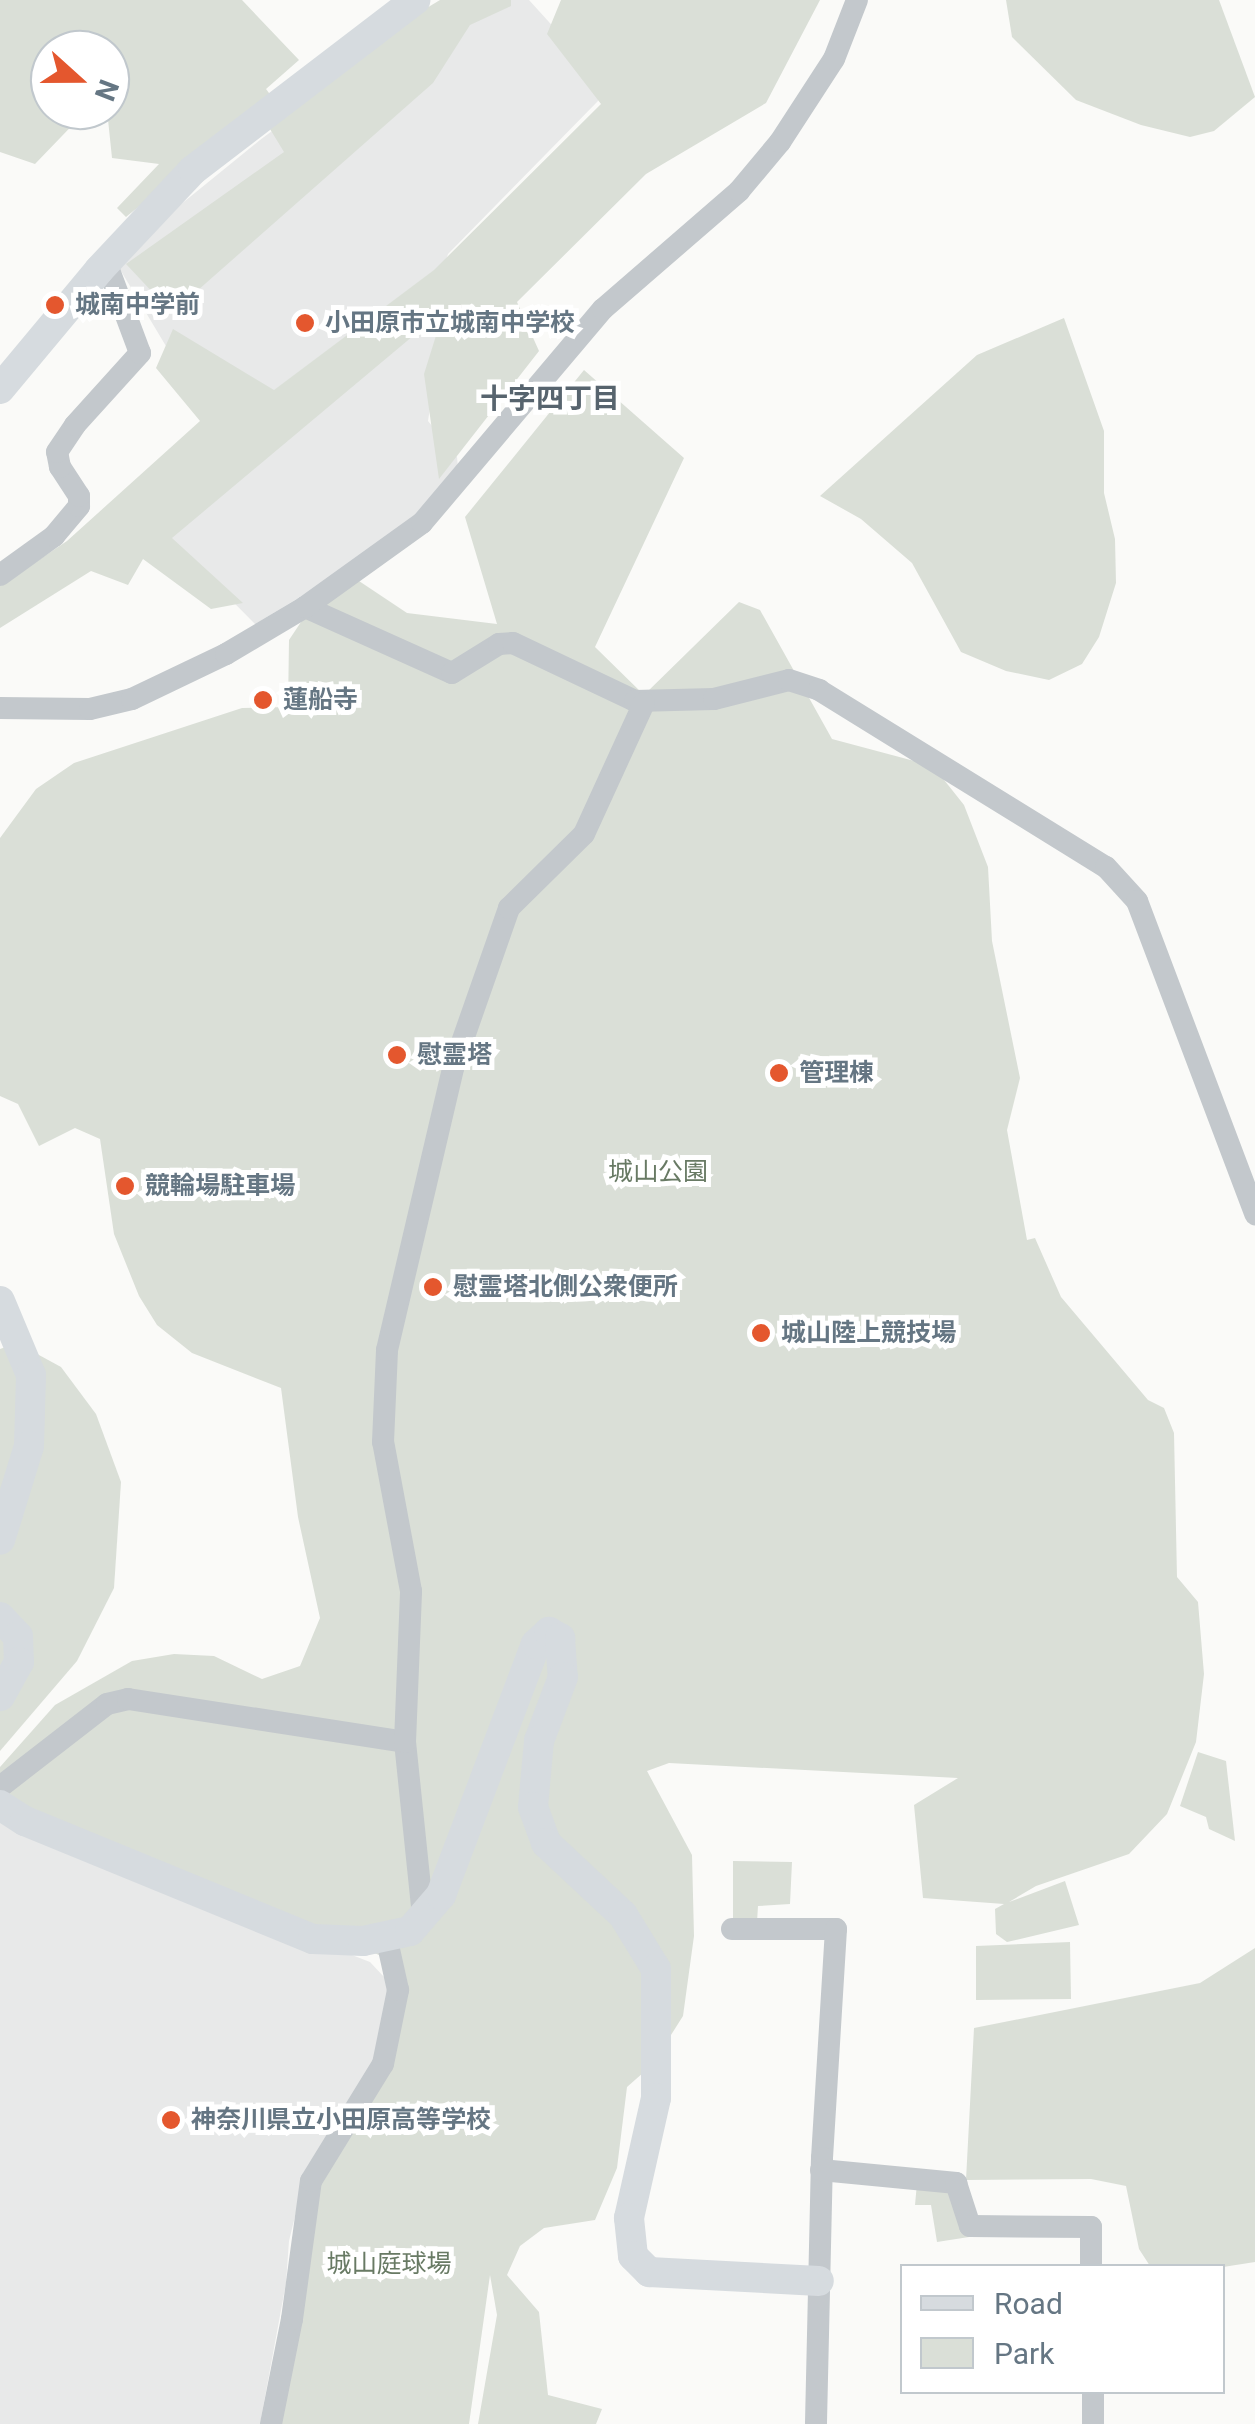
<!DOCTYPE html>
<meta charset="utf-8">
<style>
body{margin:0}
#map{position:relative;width:1255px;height:2424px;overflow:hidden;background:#fafaf8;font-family:Roboto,"Noto Sans JP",sans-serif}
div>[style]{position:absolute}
.built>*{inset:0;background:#e8e9e9}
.green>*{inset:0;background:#dadfd7}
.street>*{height:22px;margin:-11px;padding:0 11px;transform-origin:11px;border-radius:11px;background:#c3c8cc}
.secondary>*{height:30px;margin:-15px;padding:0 15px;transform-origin:15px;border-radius:15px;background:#d6dbdf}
.dots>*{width:28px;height:28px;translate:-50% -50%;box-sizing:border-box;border:5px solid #fff;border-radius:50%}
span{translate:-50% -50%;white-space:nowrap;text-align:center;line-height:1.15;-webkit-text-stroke:10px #fff;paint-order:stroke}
.poi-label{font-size:25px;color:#657683;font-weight:700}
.left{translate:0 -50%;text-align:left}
.park-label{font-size:25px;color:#687a64}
.neighbourhood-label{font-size:28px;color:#57646e;font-weight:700}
.legend{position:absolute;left:900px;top:2264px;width:325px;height:130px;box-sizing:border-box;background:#fff;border:2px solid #c1c8cd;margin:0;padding:12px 18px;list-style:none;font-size:30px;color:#657683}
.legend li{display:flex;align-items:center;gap:20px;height:50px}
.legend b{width:50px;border:2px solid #c1c8cd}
.north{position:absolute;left:30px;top:30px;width:100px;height:100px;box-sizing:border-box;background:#fff;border:2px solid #c1c8cd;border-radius:50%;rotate:111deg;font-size:28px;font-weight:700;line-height:40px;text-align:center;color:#657683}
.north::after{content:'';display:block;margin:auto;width:35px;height:45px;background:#e4572e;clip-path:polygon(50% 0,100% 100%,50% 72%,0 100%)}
</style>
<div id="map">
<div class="built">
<div style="clip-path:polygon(448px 0,529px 0,597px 75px,598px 101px,448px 254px,441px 275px,476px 342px,434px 382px,428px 421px,457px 457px,459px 479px,392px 542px,255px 624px,157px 525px,236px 463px,118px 266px,153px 227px,260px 140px)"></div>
<div style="clip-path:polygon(0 1819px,370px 1962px,385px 1978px,388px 1989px,381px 2044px,366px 2082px,307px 2167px,289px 2241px,286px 2283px,260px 2424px,0 2424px)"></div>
</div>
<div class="green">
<div style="clip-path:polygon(0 0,242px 0,299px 60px,266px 89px,272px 97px,126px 217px,117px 208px,159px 164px,112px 158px,107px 110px,110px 50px,50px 50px,50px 110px,87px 110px,35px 164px,0 152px)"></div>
<div style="clip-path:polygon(440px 0,511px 0,511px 6px,470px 25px,433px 83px,172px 313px,126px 264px,284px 152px,270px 129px,397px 26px)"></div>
<div style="clip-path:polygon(561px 0,820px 0,766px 103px,646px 174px,517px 302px,539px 351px,439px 479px,424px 374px,444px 310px,172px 538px,243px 603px,211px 609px,143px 559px,128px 585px,91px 571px,0 628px,0 586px,67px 541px,200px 421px,156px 368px,173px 329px,274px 390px,434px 270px,601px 104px,547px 34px)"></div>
<div style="clip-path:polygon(1006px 0,1219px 0,1255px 97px,1214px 131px,1190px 137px,1141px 125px,1076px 100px,1012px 37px)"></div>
<div style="clip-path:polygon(1064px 318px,1104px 431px,1104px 493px,1115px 539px,1116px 583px,1099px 637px,1082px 664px,1049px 680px,1006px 671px,961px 652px,912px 563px,861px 519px,820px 496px,977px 355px)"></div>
<div style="clip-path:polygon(584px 370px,684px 458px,595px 647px,644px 695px,739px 602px,760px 610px,832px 739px,933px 766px,964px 805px,988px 867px,992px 941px,1020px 1078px,1007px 1130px,1027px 1240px,1035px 1238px,1061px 1297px,1148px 1400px,1164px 1408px,1174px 1433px,1177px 1577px,1198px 1602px,1204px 1674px,1196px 1742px,1167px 1814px,1129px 1854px,1036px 1886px,1009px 1902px,1065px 1881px,1079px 1925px,1007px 1942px,996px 1934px,995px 1909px,1004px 1904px,923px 1898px,914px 1805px,958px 1778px,669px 1763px,647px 1771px,692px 1855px,694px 1936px,683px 2016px,652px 2065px,627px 2087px,617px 2168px,595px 2220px,544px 2228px,520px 2246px,507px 2275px,539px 2312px,548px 2395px,602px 2409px,596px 2424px,478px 2424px,497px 2315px,490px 2275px,469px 2424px,276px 2424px,317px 2184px,403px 1995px,379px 1955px,0 1795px,0 1767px,55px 1705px,132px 1661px,174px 1654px,214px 1656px,262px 1679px,300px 1666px,320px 1618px,298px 1517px,281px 1388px,192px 1353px,157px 1325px,139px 1296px,114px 1234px,100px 1139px,75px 1128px,39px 1146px,18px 1104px,0 1096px,0 838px,36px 789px,74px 763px,242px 708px,288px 707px,289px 640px,317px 598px,356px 579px,407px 613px,497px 624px,465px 517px)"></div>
<div style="clip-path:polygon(17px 1343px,61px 1367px,96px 1414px,121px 1482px,114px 1588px,77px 1661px,0 1751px,0 1349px)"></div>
<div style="clip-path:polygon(1198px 1752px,1226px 1761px,1235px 1841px,1209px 1829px,1206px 1817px,1180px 1806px)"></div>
<div style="clip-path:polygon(733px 1861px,792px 1862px,790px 1904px,758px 1906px,757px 1922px,733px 1921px)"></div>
<div style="clip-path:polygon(1070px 1942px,1071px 1999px,976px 2000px,976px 1946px)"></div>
<div style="clip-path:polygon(1255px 1948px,1255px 2262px,1223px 2267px,1150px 2266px,1139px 2249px,1126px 2186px,1091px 2179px,966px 2180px,974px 2028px,1200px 1983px)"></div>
<div style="clip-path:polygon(917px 2183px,952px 2186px,969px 2237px,937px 2242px,931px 2205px,915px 2205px)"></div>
</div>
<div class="street">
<div style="left:0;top:575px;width:67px;rotate:-35.8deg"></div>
<div style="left:54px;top:536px;width:39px;rotate:-50deg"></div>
<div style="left:79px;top:506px;width:10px;rotate:-90deg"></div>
<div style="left:79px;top:496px;width:35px;rotate:-123deg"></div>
<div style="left:60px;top:467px;width:15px;rotate:-101deg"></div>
<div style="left:57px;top:452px;width:32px;rotate:-56deg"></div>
<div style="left:75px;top:425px;width:97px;rotate:-47.9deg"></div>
<div style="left:140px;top:353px;width:97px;rotate:-110.5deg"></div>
<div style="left:305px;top:607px;width:161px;rotate:24.2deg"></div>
<div style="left:452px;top:673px;width:55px;rotate:-31.7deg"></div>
<div style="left:499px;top:644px;width:14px;rotate:-4deg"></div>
<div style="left:513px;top:643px;width:135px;rotate:25.4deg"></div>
<div style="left:635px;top:701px;width:79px;rotate:-1.5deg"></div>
<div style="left:714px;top:699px;width:77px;rotate:-14.2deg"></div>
<div style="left:789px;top:680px;width:32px;rotate:18deg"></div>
<div style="left:819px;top:690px;width:337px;rotate:31.7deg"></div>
<div style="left:1106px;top:867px;width:46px;rotate:47.6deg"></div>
<div style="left:1137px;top:901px;width:335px;rotate:69.3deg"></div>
<div style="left:0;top:708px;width:90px;rotate:0.6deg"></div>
<div style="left:90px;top:709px;width:43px;rotate:-13.4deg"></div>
<div style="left:132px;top:699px;width:104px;rotate:-25.6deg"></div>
<div style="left:226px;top:654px;width:92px;rotate:-30.7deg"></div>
<div style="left:305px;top:607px;width:144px;rotate:-35.7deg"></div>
<div style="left:422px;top:523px;width:280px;rotate:-49.8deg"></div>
<div style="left:603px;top:309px;width:180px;rotate:-40.9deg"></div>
<div style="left:739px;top:191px;width:64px;rotate:-50.1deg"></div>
<div style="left:780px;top:142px;width:99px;rotate:-57deg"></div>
<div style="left:834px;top:59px;width:63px;rotate:-68.7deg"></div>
<div style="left:0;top:1787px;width:135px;rotate:-37.8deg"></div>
<div style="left:107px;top:1704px;width:22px;rotate:-13deg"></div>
<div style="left:128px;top:1699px;width:280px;rotate:8.8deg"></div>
<div style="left:423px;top:1916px;width:175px;rotate:-95.9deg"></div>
<div style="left:405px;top:1742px;width:151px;rotate:-87.7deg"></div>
<div style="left:411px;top:1591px;width:152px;rotate:-100.6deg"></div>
<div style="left:383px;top:1442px;width:92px;rotate:-87.5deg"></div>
<div style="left:387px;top:1350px;width:290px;rotate:-76.8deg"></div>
<div style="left:453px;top:1068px;width:170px;rotate:-70.7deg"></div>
<div style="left:509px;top:908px;width:105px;rotate:-44.6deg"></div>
<div style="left:584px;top:834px;width:144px;rotate:-65.4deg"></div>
<div style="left:732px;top:1929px;width:104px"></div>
<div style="left:836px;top:1929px;width:229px;rotate:93.5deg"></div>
<div style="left:822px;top:2158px;width:266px;rotate:91.3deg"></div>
<div style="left:821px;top:2170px;width:136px;rotate:5.5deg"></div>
<div style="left:956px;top:2183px;width:45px;rotate:72deg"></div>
<div style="left:970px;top:2226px;width:121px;rotate:0.5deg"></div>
<div style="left:1091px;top:2227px;width:39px;rotate:90deg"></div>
<div style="left:1093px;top:2392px;width:32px;rotate:90deg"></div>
<div style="left:271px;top:2424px;width:107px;rotate:-78.7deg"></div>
<div style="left:292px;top:2319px;width:139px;rotate:-82.2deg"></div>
<div style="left:311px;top:2181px;width:137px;rotate:-58.4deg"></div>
<div style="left:383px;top:2064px;width:76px;rotate:-78.5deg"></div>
<div style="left:398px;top:1990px;width:55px;rotate:-102.5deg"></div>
</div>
<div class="secondary">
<div style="left:0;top:389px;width:155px;rotate:-50.2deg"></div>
<div style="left:99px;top:270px;width:137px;rotate:-46.8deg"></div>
<div style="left:193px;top:170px;width:280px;rotate:-37.4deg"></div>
<div style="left:0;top:1301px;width:80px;rotate:67.3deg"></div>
<div style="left:31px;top:1375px;width:71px;rotate:91.6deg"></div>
<div style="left:29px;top:1446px;width:98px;rotate:107.1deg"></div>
<div style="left:0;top:1617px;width:26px;rotate:47deg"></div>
<div style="left:18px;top:1636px;width:26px;rotate:88deg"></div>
<div style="left:19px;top:1662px;width:39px;rotate:119deg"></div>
<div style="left:0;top:1805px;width:30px;rotate:33deg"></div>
<div style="left:25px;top:1821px;width:311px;rotate:22.3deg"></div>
<div style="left:313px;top:1939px;width:50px;rotate:2.3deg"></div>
<div style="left:363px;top:1941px;width:48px;rotate:-12deg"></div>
<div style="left:410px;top:1931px;width:48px;rotate:-49.3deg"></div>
<div style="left:441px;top:1895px;width:268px;rotate:-69.3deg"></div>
<div style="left:536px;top:1644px;width:18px;rotate:-43deg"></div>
<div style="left:549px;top:1632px;width:13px;rotate:29deg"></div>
<div style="left:560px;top:1638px;width:39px;rotate:86deg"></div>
<div style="left:563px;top:1677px;width:68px;rotate:110.6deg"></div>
<div style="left:539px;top:1741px;width:66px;rotate:95.2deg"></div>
<div style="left:533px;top:1807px;width:38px;rotate:70deg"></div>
<div style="left:546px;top:1843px;width:105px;rotate:43.1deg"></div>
<div style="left:623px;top:1915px;width:63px;rotate:58.6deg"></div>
<div style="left:656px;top:1969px;width:129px;rotate:90deg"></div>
<div style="left:656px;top:2098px;width:123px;rotate:102.7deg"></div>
<div style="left:629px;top:2218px;width:38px;rotate:84deg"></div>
<div style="left:633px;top:2256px;width:23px;rotate:45deg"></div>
<div style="left:649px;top:2272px;width:170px;rotate:3deg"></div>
</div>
<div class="dots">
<div style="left:55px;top:305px;background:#e4572e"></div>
<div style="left:305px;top:323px;background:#e4572e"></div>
<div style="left:263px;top:700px;background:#e4572e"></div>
<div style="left:397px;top:1055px;background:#e4572e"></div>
<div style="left:779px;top:1073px;background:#e4572e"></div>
<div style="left:125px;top:1186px;background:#e4572e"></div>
<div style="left:433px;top:1287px;background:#e4572e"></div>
<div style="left:761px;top:1333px;background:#e4572e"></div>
<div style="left:171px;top:2120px;background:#e4572e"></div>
</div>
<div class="poi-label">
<span class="left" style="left:75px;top:305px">城南中学前</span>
<span class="left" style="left:325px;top:323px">小田原市立城南中学校</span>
<span class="left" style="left:283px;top:700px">蓮船寺</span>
<span class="left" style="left:417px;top:1055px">慰霊塔</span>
<span class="left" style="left:799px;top:1073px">管理棟</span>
<span class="left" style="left:145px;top:1186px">競輪場駐車場</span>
<span class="left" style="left:453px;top:1287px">慰霊塔北側公衆便所</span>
<span class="left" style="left:781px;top:1333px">城山陸上競技場</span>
<span class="left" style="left:191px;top:2120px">神奈川県立小田原高等学校</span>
</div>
<div class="park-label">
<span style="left:658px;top:1172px">城山公園</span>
<span style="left:389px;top:2264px">城山庭球場</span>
</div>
<div class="neighbourhood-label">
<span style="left:550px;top:399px">十字四丁目</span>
</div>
<ul class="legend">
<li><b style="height:12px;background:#d6dbdf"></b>Road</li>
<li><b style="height:28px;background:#dadfd7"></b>Park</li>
</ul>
<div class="north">N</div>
</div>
